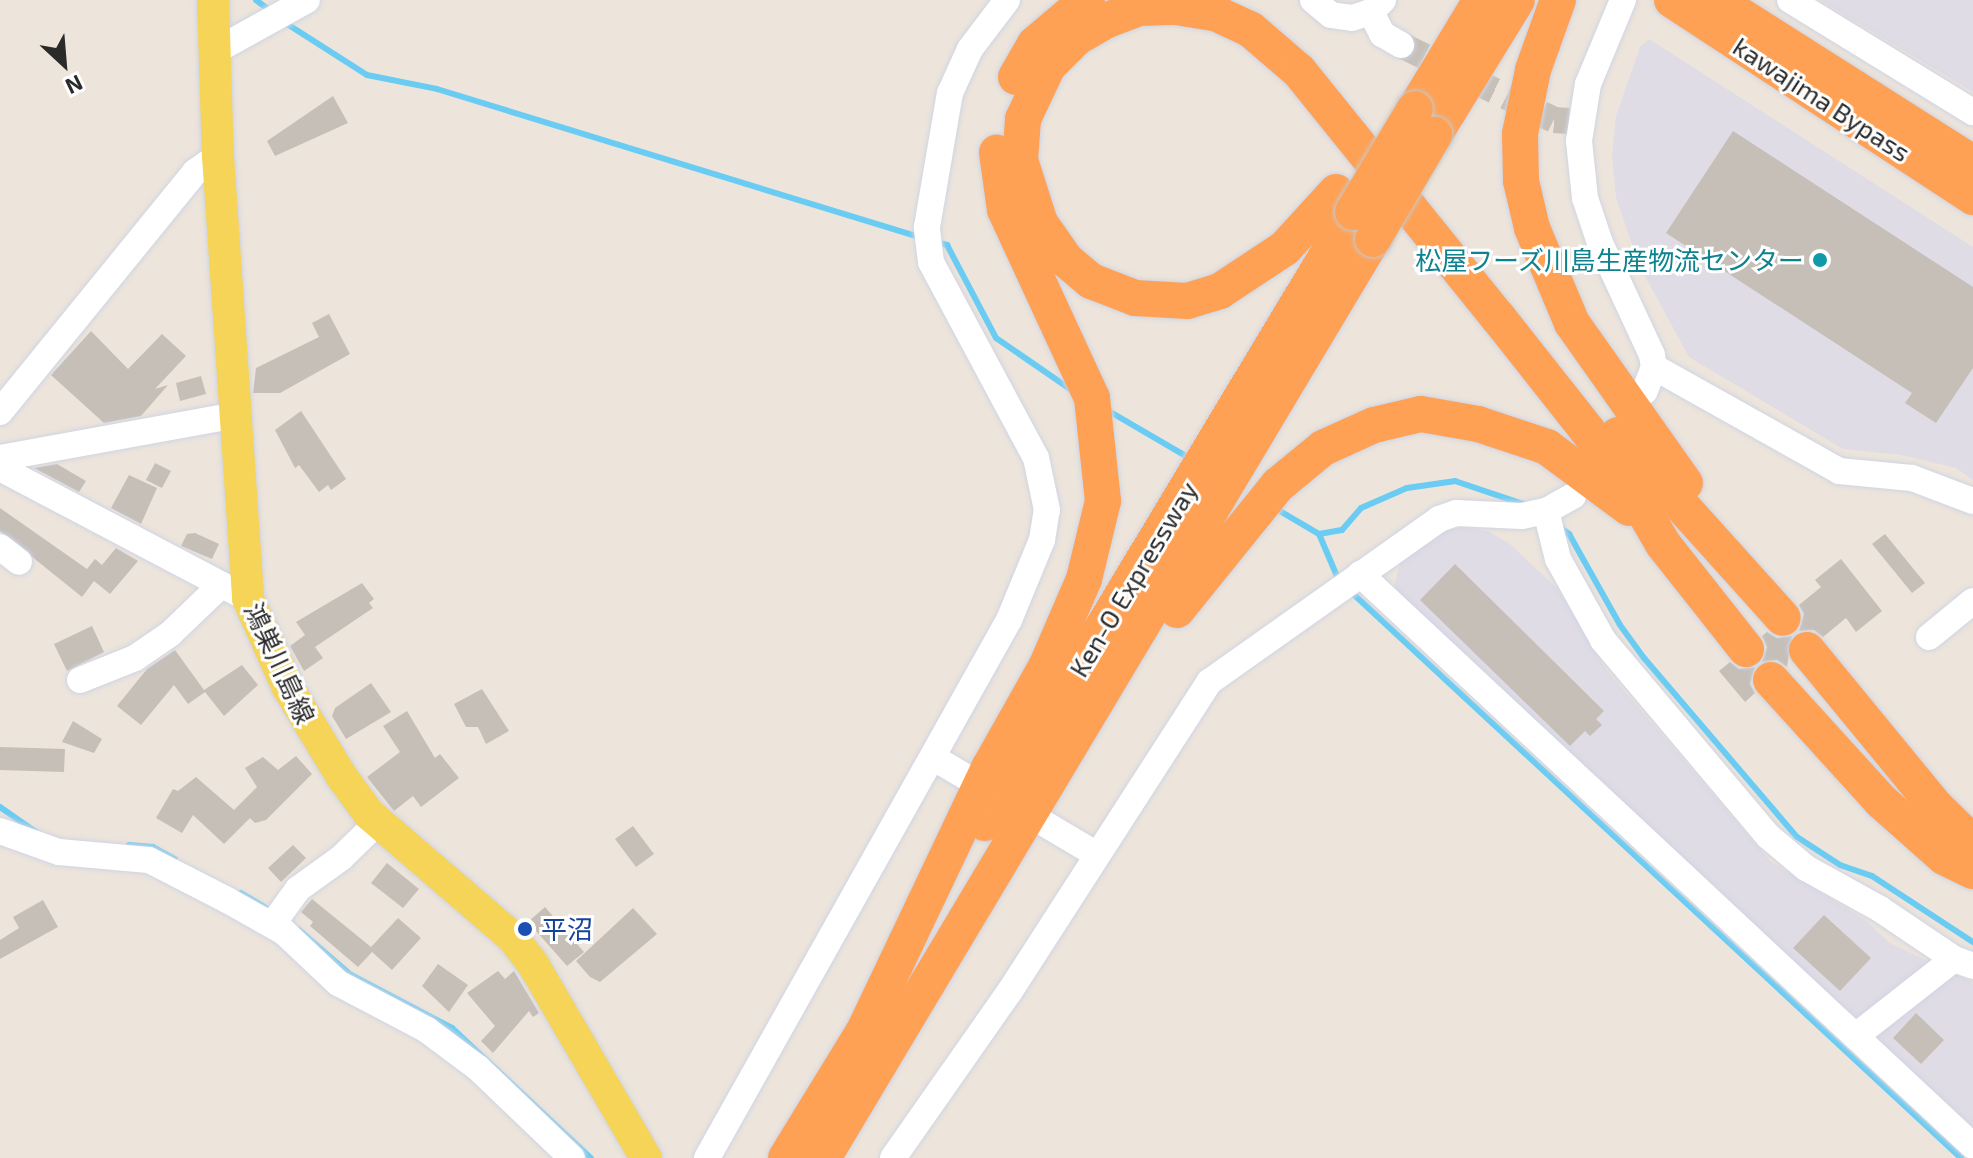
<!DOCTYPE html>
<meta charset="utf-8">
<style>
body{margin:0}
#map{position:relative;width:1973px;height:1158px;overflow:hidden;background:#ede5db;font-family:"Exo 2","Noto Sans JP",sans-serif}
div>[style]{position:absolute}
.industrial>*{inset:0;background:#dfdce5}
.stream>*{height:6px;margin:-3px;padding:0 3px;transform-origin:3px;border-radius:3px;background:#6accf3}
.building>*{inset:0;background:#c5bfb8}
.minor-tunnel>*{height:26px;margin-top:-13px;transform-origin:0;background:repeating-linear-gradient(90deg,#c6c0b8 0 26px,transparent 0 39px)}
.roads{filter:drop-shadow(0 0 2px #d0d4e3) drop-shadow(0 0 2px #d0d4e3)}
.minor>*{height:26px;margin:-13px;padding:0 13px;transform-origin:13px;border-radius:13px;background:#fff}
.major>*{height:32px;margin:-16px;padding:0 16px;transform-origin:16px;border-radius:16px;background:#f6d457}
.highway>*{height:36px;margin:-18px;padding:0 18px;transform-origin:18px;border-radius:18px;background:#ffa154}
.bridges{filter:drop-shadow(0 0 2px #c8c8c8) drop-shadow(0 0 2px #c8c8c8)}
.highway-bridge>*{height:36px;margin:-18px;padding:0 18px;transform-origin:18px;border-radius:18px;background:#ffa154}
.dots>*{width:22px;height:22px;translate:-50% -50%;box-sizing:border-box;border:4px solid #fff;border-radius:50%}
span{translate:-50% -50%;white-space:nowrap;text-align:center;line-height:1.15;-webkit-text-stroke:6px #fff;paint-order:stroke}
.street-label{font-size:26px;color:#2a2a2a}
.culture-label{font-size:26px;color:#0d838f}
.right{translate:-100% -50%;text-align:right}
.transit-label{font-size:26px;color:#164399}
.left{translate:0 -50%;text-align:left}
.north{position:absolute;left:24px;top:24px;width:80px;height:80px;-webkit-text-stroke:6px #fff;paint-order:stroke;rotate:154deg;font-size:22px;font-weight:700;line-height:32px;text-align:center;color:#2a2a2a}
.north::after{content:'';display:block;margin:auto;width:28px;height:36px;background:#2a2a2a;clip-path:polygon(50% 0,100% 100%,50% 72%,0 100%)}
</style>
<div id="map">
<div class="industrial">
<div style="clip-path:polygon(1820px 0,1973px 0,1973px 92px)"></div>
<div style="clip-path:polygon(1649px 39px,1973px 247px,1973px 480px,1956px 468px,1901px 455px,1843px 449px,1689px 357px,1640px 267px,1616px 198px,1612px 155px,1616px 116px,1640px 47px)"></div>
<div style="clip-path:polygon(1460px 527px,1488px 531px,1510px 544px,1558px 589px,1607px 671px,1771px 862px,1865px 920px,1890px 943px,1973px 983px,1973px 1132px,1411px 609px,1394px 586px,1401px 560px,1431px 535px)"></div>
</div>
<div class="stream">
<div style="left:256px;top:0;width:20px;rotate:37deg"></div>
<div style="left:284px;top:22px;width:98px;rotate:32.6deg"></div>
<div style="left:367px;top:75px;width:71px;rotate:11.3deg"></div>
<div style="left:437px;top:89px;width:504px;rotate:17.07deg"></div>
<div style="left:934px;top:241px;width:14px;rotate:17deg"></div>
<div style="left:947px;top:245px;width:105px;rotate:62.2deg"></div>
<div style="left:996px;top:338px;width:93px;rotate:34.5deg"></div>
<div style="left:1107px;top:410px;width:97px;rotate:30.3deg"></div>
<div style="left:1273px;top:507px;width:53px;rotate:30.4deg"></div>
<div style="left:1319px;top:534px;width:51px;rotate:66.9deg"></div>
<div style="left:1558px;top:526px;width:14px;rotate:36deg"></div>
<div style="left:1569px;top:534px;width:104px;rotate:60.7deg"></div>
<div style="left:1620px;top:625px;width:41px;rotate:54deg"></div>
<div style="left:1644px;top:658px;width:235px;rotate:49.5deg"></div>
<div style="left:1797px;top:837px;width:51px;rotate:33.1deg"></div>
<div style="left:1840px;top:865px;width:34px;rotate:19deg"></div>
<div style="left:1872px;top:876px;width:121px;rotate:33.2deg"></div>
<div style="left:1319px;top:534px;width:23px;rotate:-10deg"></div>
<div style="left:1342px;top:530px;width:29px;rotate:-49deg"></div>
<div style="left:1361px;top:508px;width:50px;rotate:-23.5deg"></div>
<div style="left:1407px;top:488px;width:49px;rotate:-8.3deg"></div>
<div style="left:1455px;top:481px;width:78px;rotate:18.7deg"></div>
<div style="left:1350px;top:591px;width:834px;rotate:42.86deg"></div>
<div style="left:0;top:807px;width:44px;rotate:34.8deg"></div>
<div style="left:129px;top:845px;width:24px;rotate:5deg"></div>
<div style="left:153px;top:847px;width:25px;rotate:29deg"></div>
<div style="left:241px;top:893px;width:37px;rotate:31deg"></div>
<div style="left:299px;top:930px;width:69px;rotate:40.9deg"></div>
<div style="left:351px;top:975px;width:114px;rotate:27.7deg"></div>
<div style="left:452px;top:1028px;width:190px;rotate:43.1deg"></div>
</div>
<div class="building">
<div style="clip-path:polygon(333px 96px,348px 123px,275px 156px,267px 141px)"></div>
<div style="clip-path:polygon(1733px 131px,1973px 287px,1973px 368px,1936px 423px,1905px 403px,1912px 393px,1666px 233px)"></div>
<div style="clip-path:polygon(329px 314px,350px 354px,280px 393px,253px 393px,256px 368px,319px 337px,312px 323px)"></div>
<div style="clip-path:polygon(91px 331px,128px 369px,162px 334px,186px 356px,155px 389px,168px 385px,141px 416px,104px 423px,51px 375px)"></div>
<div style="clip-path:polygon(201px 376px,206px 394px,180px 401px,176px 383px)"></div>
<div style="clip-path:polygon(301px 411px,346px 479px,331px 490px,328px 485px,319px 492px,299px 465px,295px 468px,275px 430px)"></div>
<div style="clip-path:polygon(155px 463px,171px 471px,162px 488px,146px 480px)"></div>
<div style="clip-path:polygon(57px 464px,86px 481px,79px 492px,34px 468px)"></div>
<div style="clip-path:polygon(129px 475px,157px 488px,141px 524px,111px 508px)"></div>
<div style="clip-path:polygon(0 508px,87px 569px,95px 559px,102px 565px,116px 548px,138px 561px,110px 594px,94px 581px,82px 597px,0 531px)"></div>
<div style="clip-path:polygon(195px 533px,219px 544px,212px 559px,181px 546px,187px 534px)"></div>
<div style="clip-path:polygon(1885px 534px,1925px 583px,1912px 593px,1872px 544px)"></div>
<div style="clip-path:polygon(1841px 559px,1882px 611px,1856px 632px,1846px 618px,1823px 637px,1814px 630px,1799px 631px,1804px 614px,1799px 605px,1821px 587px,1815px 580px)"></div>
<div style="clip-path:polygon(1455px 564px,1604px 711px,1596px 719px,1602px 725px,1590px 736px,1585px 731px,1570px 746px,1420px 600px)"></div>
<div style="clip-path:polygon(362px 583px,374px 599px,369px 603px,373px 608px,315px 647px,323px 658px,304px 671px,290px 646px,305px 635px,296px 622px)"></div>
<div style="clip-path:polygon(92px 626px,104px 652px,67px 671px,54px 644px)"></div>
<div style="clip-path:polygon(1767px 632px,1777px 638px,1792px 636px,1787px 667px,1777px 660px,1762px 662px,1767px 647px,1762px 636px)"></div>
<div style="clip-path:polygon(175px 650px,204px 690px,242px 665px,258px 685px,224px 716px,205px 692px,188px 704px,174px 685px,141px 725px,117px 706px,147px 669px)"></div>
<div style="clip-path:polygon(1730px 662px,1739px 669px,1755px 667px,1750px 684px,1755px 693px,1745px 702px,1719px 671px)"></div>
<div style="clip-path:polygon(371px 683px,391px 712px,346px 739px,332px 716px,335px 708px)"></div>
<div style="clip-path:polygon(482px 689px,509px 731px,486px 744px,478px 727px,466px 727px,454px 704px)"></div>
<div style="clip-path:polygon(407px 711px,435px 758px,440px 754px,459px 778px,421px 807px,413px 796px,394px 811px,367px 777px,400px 752px,383px 726px)"></div>
<div style="clip-path:polygon(73px 721px,102px 739px,94px 753px,62px 742px)"></div>
<div style="clip-path:polygon(0 747px,65px 749px,64px 772px,0 770px)"></div>
<div style="clip-path:polygon(296px 756px,312px 774px,266px 820px,255px 823px,250px 818px,224px 844px,193px 815px,182px 833px,156px 818px,173px 789px,178px 791px,196px 777px,234px 810px,257px 787px,245px 768px,263px 757px,278px 770px)"></div>
<div style="clip-path:polygon(633px 826px,654px 854px,636px 867px,615px 839px)"></div>
<div style="clip-path:polygon(293px 845px,306px 858px,281px 882px,268px 868px)"></div>
<div style="clip-path:polygon(387px 863px,419px 889px,403px 908px,371px 883px)"></div>
<div style="clip-path:polygon(312px 899px,371px 947px,398px 918px,421px 938px,392px 970px,372px 952px,358px 967px,310px 926px,313px 922px,301px 912px)"></div>
<div style="clip-path:polygon(43px 900px,58px 927px,0 959px,0 940px,19px 928px,13px 917px)"></div>
<div style="clip-path:polygon(545px 907px,584px 952px,567px 966px,528px 922px)"></div>
<div style="clip-path:polygon(633px 908px,657px 934px,600px 982px,590px 977px,576px 961px)"></div>
<div style="clip-path:polygon(1824px 915px,1871px 958px,1840px 991px,1793px 948px)"></div>
<div style="clip-path:polygon(438px 964px,468px 985px,449px 1012px,422px 986px)"></div>
<div style="clip-path:polygon(498px 971px,505px 979px,514px 971px,539px 1013px,533px 1017px,529px 1011px,493px 1053px,481px 1041px,495px 1026px,467px 993px)"></div>
<div style="clip-path:polygon(1916px 1013px,1944px 1040px,1921px 1064px,1893px 1038px)"></div>
</div>
<div class="minor-tunnel">
<div style="left:1401px;top:45px;width:170px;rotate:26.1deg"></div>
<div style="left:1554px;top:120px;width:15px;rotate:4deg"></div>
</div>
<div class="roads">
<div class="minor">
<div style="left:1313px;top:0;width:23px;rotate:40deg"></div>
<div style="left:1331px;top:15px;width:21px;rotate:8deg"></div>
<div style="left:1352px;top:18px;width:20px;rotate:-18deg"></div>
<div style="left:1371px;top:12px;width:17px;rotate:-45deg"></div>
<div style="left:1623px;top:0;width:91px;rotate:112.6deg"></div>
<div style="left:1588px;top:84px;width:58px;rotate:99deg"></div>
<div style="left:1579px;top:141px;width:57px;rotate:84deg"></div>
<div style="left:1585px;top:198px;width:47px;rotate:71.6deg"></div>
<div style="left:1600px;top:243px;width:123px;rotate:65.1deg"></div>
<div style="left:1652px;top:355px;width:12px;rotate:81deg"></div>
<div style="left:1654px;top:367px;width:26px;rotate:111deg"></div>
<div style="left:1790px;top:0;width:215px;rotate:31.5deg"></div>
<div style="left:1371px;top:12px;width:25px;rotate:63deg"></div>
<div style="left:1382px;top:34px;width:22px;rotate:30deg"></div>
<div style="left:215px;top:51px;width:105px;rotate:-29deg"></div>
<div style="left:1654px;top:367px;width:212px;rotate:29.3deg"></div>
<div style="left:1839px;top:471px;width:73px;rotate:5.5deg"></div>
<div style="left:1912px;top:478px;width:65px;rotate:20.7deg"></div>
<div style="left:0;top:412px;width:309px;rotate:-50.9deg"></div>
<div style="left:195px;top:172px;width:28px;rotate:-35deg"></div>
<div style="left:0;top:458px;width:241px;rotate:-10.3deg"></div>
<div style="left:0;top:468px;width:280px;rotate:27.8deg"></div>
<div style="left:1546px;top:511px;width:49px;rotate:76deg"></div>
<div style="left:1558px;top:559px;width:93px;rotate:60.9deg"></div>
<div style="left:1603px;top:640px;width:256px;rotate:49.9deg"></div>
<div style="left:1768px;top:836px;width:50px;rotate:40.1deg"></div>
<div style="left:1806px;top:868px;width:85px;rotate:29deg"></div>
<div style="left:1880px;top:909px;width:89px;rotate:34deg"></div>
<div style="left:1954px;top:959px;width:20px;rotate:20deg"></div>
<div style="left:0;top:547px;width:24px;rotate:38deg"></div>
<div style="left:1360px;top:574px;width:838px;rotate:43.02deg"></div>
<div style="left:1929px;top:637px;width:57px;rotate:-39.3deg"></div>
<div style="left:80px;top:680px;width:59px;rotate:-21.8deg"></div>
<div style="left:135px;top:658px;width:42px;rotate:-34.4deg"></div>
<div style="left:170px;top:634px;width:71px;rotate:-43.9deg"></div>
<div style="left:934px;top:758px;width:188px;rotate:30.7deg"></div>
<div style="left:0;top:831px;width:63px;rotate:19.6deg"></div>
<div style="left:59px;top:852px;width:90px;rotate:5.1deg"></div>
<div style="left:149px;top:860px;width:88px;rotate:27.1deg"></div>
<div style="left:227px;top:900px;width:65px;rotate:29.3deg"></div>
<div style="left:284px;top:932px;width:74px;rotate:43.4deg"></div>
<div style="left:338px;top:983px;width:101px;rotate:27.8deg"></div>
<div style="left:427px;top:1030px;width:64px;rotate:36.7deg"></div>
<div style="left:478px;top:1068px;width:130px;rotate:43.8deg"></div>
<div style="left:272px;top:925px;width:44px;rotate:-54.2deg"></div>
<div style="left:298px;top:889px;width:53px;rotate:-35.8deg"></div>
<div style="left:341px;top:858px;width:52px;rotate:-44.2deg"></div>
<div style="left:1857px;top:1035px;width:123px;rotate:-38.1deg"></div>
<div style="left:707px;top:1158px;width:617px;rotate:-60.69deg"></div>
<div style="left:1009px;top:620px;width:87px;rotate:-67.6deg"></div>
<div style="left:1042px;top:540px;width:30px;rotate:-81deg"></div>
<div style="left:1047px;top:510px;width:53px;rotate:-101.9deg"></div>
<div style="left:1036px;top:458px;width:222px;rotate:-118.2deg"></div>
<div style="left:931px;top:262px;width:35px;rotate:-97deg"></div>
<div style="left:927px;top:227px;width:136px;rotate:-80.3deg"></div>
<div style="left:950px;top:93px;width:48px;rotate:-65.6deg"></div>
<div style="left:970px;top:49px;width:61px;rotate:-52.9deg"></div>
<div style="left:893px;top:1158px;width:204px;rotate:-55deg"></div>
<div style="left:1010px;top:991px;width:368px;rotate:-57.2deg"></div>
<div style="left:1209px;top:682px;width:282px;rotate:-35.3deg"></div>
<div style="left:1439px;top:519px;width:18px;rotate:-19deg"></div>
<div style="left:1456px;top:513px;width:66px;rotate:2.6deg"></div>
<div style="left:1522px;top:516px;width:25px;rotate:-12deg"></div>
<div style="left:1546px;top:511px;width:31px;rotate:-29deg"></div>
</div>
<div class="major">
<div style="left:213px;top:0;width:156px;rotate:88.2deg"></div>
<div style="left:218px;top:156px;width:444px;rotate:86.1deg"></div>
<div style="left:248px;top:599px;width:98px;rotate:65.8deg"></div>
<div style="left:288px;top:688px;width:104px;rotate:58.8deg"></div>
<div style="left:342px;top:777px;width:46px;rotate:53.9deg"></div>
<div style="left:369px;top:814px;width:189px;rotate:40.7deg"></div>
<div style="left:512px;top:937px;width:34px;rotate:52deg"></div>
<div style="left:533px;top:964px;width:225px;rotate:59.8deg"></div>
</div>
<div class="highway">
<div style="left:1558px;top:0;width:74px;rotate:109.7deg"></div>
<div style="left:1533px;top:70px;width:65px;rotate:101.5deg"></div>
<div style="left:1520px;top:134px;width:47px;rotate:88.8deg"></div>
<div style="left:1521px;top:181px;width:48px;rotate:76.8deg"></div>
<div style="left:1532px;top:228px;width:103px;rotate:67.2deg"></div>
<div style="left:1572px;top:323px;width:196px;rotate:54.8deg"></div>
<div style="left:1672px;top:0;width:360px;rotate:33.2deg"></div>
<div style="left:1716px;top:0;width:304px;rotate:32.4deg"></div>
<div style="left:1016px;top:77px;width:38px;rotate:-60deg"></div>
<div style="left:1035px;top:44px;width:68px;rotate:-40.2deg"></div>
<div style="left:1415px;top:109px;width:127px;rotate:-58.8deg"></div>
<div style="left:1434px;top:135px;width:158px;rotate:-58.4deg"></div>
<div style="left:1336px;top:192px;width:76px;rotate:132.3deg"></div>
<div style="left:1285px;top:248px;width:78px;rotate:146.5deg"></div>
<div style="left:1220px;top:291px;width:34px;rotate:163deg"></div>
<div style="left:1187px;top:301px;width:52px;rotate:-176.7deg"></div>
<div style="left:1135px;top:298px;width:47px;rotate:-158.9deg"></div>
<div style="left:1091px;top:281px;width:33px;rotate:-140deg"></div>
<div style="left:1066px;top:260px;width:45px;rotate:-125.1deg"></div>
<div style="left:1040px;top:223px;width:66px;rotate:-107.6deg"></div>
<div style="left:1020px;top:160px;width:41px;rotate:-85.8deg"></div>
<div style="left:1023px;top:119px;width:59px;rotate:-64.7deg"></div>
<div style="left:1048px;top:66px;width:40px;rotate:-45deg"></div>
<div style="left:1076px;top:38px;width:34px;rotate:-30deg"></div>
<div style="left:1105px;top:21px;width:36px;rotate:-21deg"></div>
<div style="left:1139px;top:8px;width:37px;rotate:-2deg"></div>
<div style="left:1176px;top:7px;width:39px;rotate:9deg"></div>
<div style="left:1215px;top:13px;width:38px;rotate:25deg"></div>
<div style="left:1250px;top:29px;width:65px;rotate:40.6deg"></div>
<div style="left:1299px;top:71px;width:315px;rotate:51.1deg"></div>
<div style="left:1497px;top:316px;width:201px;rotate:51.7deg"></div>
<div style="left:1622px;top:474px;width:81px;rotate:59.6deg"></div>
<div style="left:1663px;top:544px;width:134px;rotate:51.7deg"></div>
<div style="left:1618px;top:435px;width:246px;rotate:48deg"></div>
<div style="left:1177px;top:610px;width:161px;rotate:-51.1deg"></div>
<div style="left:1278px;top:485px;width:58px;rotate:-39.4deg"></div>
<div style="left:1323px;top:448px;width:56px;rotate:-24.3deg"></div>
<div style="left:1374px;top:425px;width:48px;rotate:-13.2deg"></div>
<div style="left:1421px;top:414px;width:58px;rotate:10deg"></div>
<div style="left:1478px;top:424px;width:73px;rotate:18.4deg"></div>
<div style="left:1547px;top:447px;width:102px;rotate:36.6deg"></div>
<div style="left:1807px;top:650px;width:205px;rotate:50.6deg"></div>
<div style="left:1937px;top:808px;width:50px;rotate:44.2deg"></div>
<div style="left:1771px;top:680px;width:164px;rotate:47.7deg"></div>
<div style="left:1881px;top:801px;width:84px;rotate:41.6deg"></div>
<div style="left:1944px;top:857px;width:32px;rotate:26deg"></div>
<div style="left:985px;top:823px;width:713px;rotate:-58.94deg"></div>
<div style="left:864px;top:1031px;width:291px;rotate:-64.6deg"></div>
<div style="left:989px;top:768px;width:116px;rotate:-60.6deg"></div>
<div style="left:1046px;top:667px;width:96px;rotate:-66.6deg"></div>
<div style="left:1084px;top:579px;width:80px;rotate:-76.3deg"></div>
<div style="left:1103px;top:501px;width:104px;rotate:-96.1deg"></div>
<div style="left:1092px;top:398px;width:207px;rotate:-114.8deg"></div>
<div style="left:1005px;top:210px;width:58px;rotate:-98deg"></div>
<div style="left:786px;top:1158px;width:170px;rotate:-58.5deg"></div>
<div style="left:823px;top:1158px;width:1071px;rotate:-59.1deg"></div>
</div>
</div>
<div class="bridges">
<div class="highway-bridge">
<div style="left:1353px;top:212px;width:120px;rotate:-59deg"></div>
<div style="left:1373px;top:239px;width:121px;rotate:-59.6deg"></div>
</div>
</div>
<div class="dots">
<div style="left:1820px;top:260px;background:#0f9aa8"></div>
<div style="left:525px;top:929px;background:#1a4fb4"></div>
</div>
<div class="street-label">
<span style="left:1822px;top:99px;rotate:33deg">kawajima Bypass</span>
<span style="left:1133px;top:579px;rotate:-59deg">Ken-O Expressway</span>
<span style="left:280px;top:663px;rotate:65deg">鴻巣川島線</span>
</div>
<div class="culture-label">
<span class="right" style="left:1804px;top:260px">松屋フーズ川島生産物流センター</span>
</div>
<div class="transit-label">
<span class="left" style="left:541px;top:929px">平沼</span>
</div>
<div class="north">N</div>
</div>
